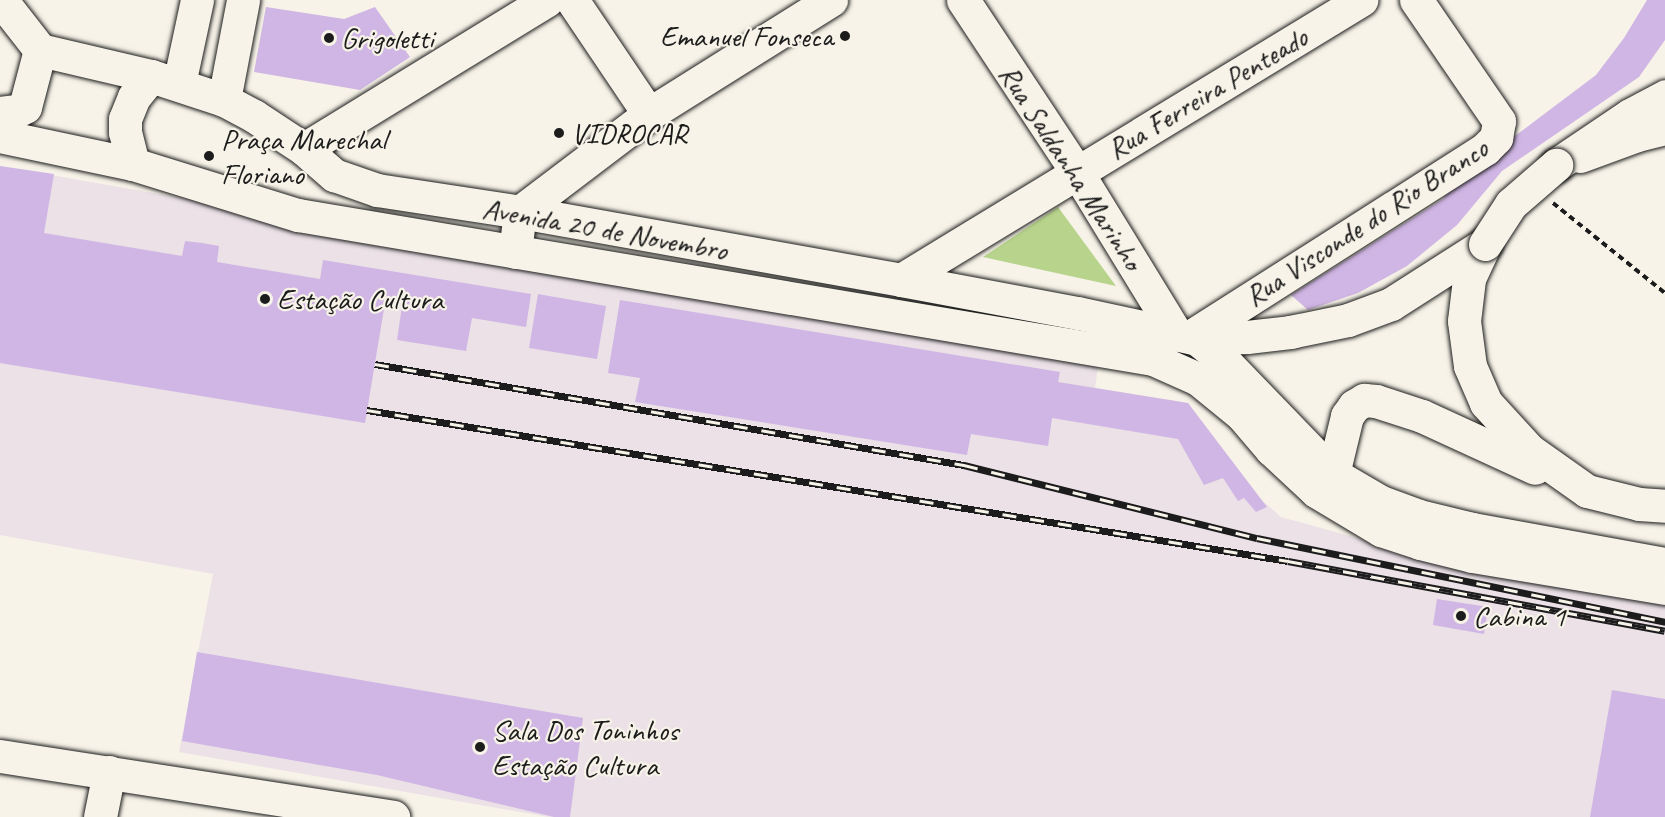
<!DOCTYPE html>
<meta charset="utf-8">
<style>
body{margin:0}
#map{position:relative;width:1665px;height:817px;overflow:hidden;background:#f7f3e8;font-family:Caveat,sans-serif}
div>[style]{position:absolute}
.built>*{inset:0;background:#ebe1e7}
.green>*{inset:0;background:#b8d48c}
.building>*{inset:0;background:#d0b6e4}
.path>*{height:4px;margin-top:-2px;transform-origin:0;background:repeating-linear-gradient(90deg,#1c1c1c 0 6px,transparent 0 10.5px)}
.roads{filter:drop-shadow(0 0 2px #1c1c1c) drop-shadow(0 0 2px #1c1c1c)}
.minor>*{height:33px;margin:-16.5px;padding:0 16.5px;transform-origin:16.5px;border-radius:16.5px;background:#f7f3e8}
.major>*{height:33px;margin:-16.5px;padding:0 16.5px;transform-origin:16.5px;border-radius:16.5px;background:#f7f3e8}
.rail>*{height:7px;margin-top:-3.5px;transform-origin:0;background:repeating-linear-gradient(90deg,#f7f3e8 0 14px,#1c1c1c 0 28px);box-sizing:border-box;border-block:2px solid #1c1c1c}
.bridges{filter:drop-shadow(0 0 2px #1c1c1c) drop-shadow(0 0 2px #1c1c1c)}
.major-bridge>*{height:33px;margin:-16.5px;padding:0 16.5px;transform-origin:16.5px;border-radius:16.5px;background:#f7f3e8}
.dots>*{width:16px;height:16px;translate:-50% -50%;box-sizing:border-box;border:3px solid #f7f3e8;border-radius:50%}
span{translate:-50% -50%;white-space:nowrap;text-align:center;line-height:1.15;-webkit-text-stroke:4.5px #f7f3e8;paint-order:stroke}
.poi-label{font-size:30px;color:#1c1c1c}
.right{translate:-100% -50%;text-align:right}
.left{translate:0 -50%;text-align:left}
.street-label{font-size:30px;color:#1c1c1c}
</style>
<div id="map">
<div class="built">
<div style="clip-path:polygon(0 166px,1099px 359px,1095px 388px,1188px 403px,1256px 495px,1281px 517px,1415px 554px,1665px 600px,1665px 817px,549px 817px,179px 752px,213px 574px,0 535px)"></div>
</div>
<div class="green">
<div style="clip-path:polygon(1058px 207px,1116px 286px,983px 257px)"></div>
</div>
<div class="building">
<div style="clip-path:polygon(1647px 0,1665px 0,1665px 40px,1639px 77px,1502px 171px,1457px 225px,1407px 266px,1358px 293px,1308px 310px,1291px 295px,1443px 199px,1459px 178px,1596px 75px,1624px 38px)"></div>
<div style="clip-path:polygon(266px 7px,344px 19px,375px 7px,410px 57px,360px 90px,254px 72px)"></div>
<div style="clip-path:polygon(0 166px,54px 174px,44px 233px,182px 256px,185px 241px,202px 243px,219px 246px,217px 262px,320px 279px,323px 260px,531px 294px,526px 327px,472px 318px,466px 351px,397px 340px,402px 306px,385px 303px,365px 423px,0 363px)"></div>
<div style="clip-path:polygon(538px 294px,606px 306px,597px 359px,529px 348px)"></div>
<div style="clip-path:polygon(620px 300px,1060px 372px,1058px 382px,1188px 403px,1267px 507px,1256px 512px,1244px 498px,1238px 501px,1223px 478px,1204px 485px,1178px 439px,1052px 418px,1048px 446px,971px 434px,967px 455px,635px 402px,640px 378px,608px 373px)"></div>
<div style="clip-path:polygon(1437px 599px,1488px 607px,1484px 634px,1433px 625px)"></div>
<div style="clip-path:polygon(197px 652px,583px 718px,570px 817px,554px 817px,377px 775px,182px 741px)"></div>
<div style="clip-path:polygon(1612px 690px,1665px 699px,1665px 817px,1590px 817px)"></div>
</div>
<div class="path">
<div style="left:1553px;top:203px;width:144px;rotate:38.8deg"></div>
</div>
<div class="roads">
<div class="minor">
<div style="left:572px;top:0;width:138px;rotate:56deg"></div>
<div style="left:963px;top:0;width:206px;rotate:56.5deg"></div>
<div style="left:1077px;top:172px;width:191px;rotate:58.5deg"></div>
<div style="left:179px;top:84px;width:86px;rotate:-77.9deg"></div>
<div style="left:304px;top:149px;width:285px;rotate:-31.5deg"></div>
<div style="left:1580px;top:156px;width:61px;rotate:-20.2deg"></div>
<div style="left:1637px;top:135px;width:29px;rotate:-14deg"></div>
<div style="left:515px;top:252px;width:40px;rotate:-82.9deg"></div>
<div style="left:520px;top:212px;width:162px;rotate:-37.2deg"></div>
<div style="left:649px;top:114px;width:215px;rotate:-32.1deg"></div>
<div style="left:901px;top:280px;width:539px;rotate:-31.33deg"></div>
<div style="left:1190px;top:337px;width:350px;rotate:-32.5deg"></div>
<div style="left:1485px;top:149px;width:16px;rotate:-45deg"></div>
<div style="left:1496px;top:138px;width:17px;rotate:-80deg"></div>
<div style="left:1499px;top:121px;width:147px;rotate:-124.4deg"></div>
<div style="left:0;top:756px;width:398px;rotate:8.8deg"></div>
<div style="left:100px;top:817px;width:46px;rotate:-78.7deg"></div>
</div>
<div class="major">
<div style="left:1px;top:0;width:63px;rotate:52deg"></div>
<div style="left:40px;top:50px;width:114px;rotate:13.2deg"></div>
<div style="left:151px;top:76px;width:77px;rotate:18.2deg"></div>
<div style="left:224px;top:100px;width:34px;rotate:28deg"></div>
<div style="left:254px;top:116px;width:60px;rotate:33.4deg"></div>
<div style="left:304px;top:149px;width:40px;rotate:41deg"></div>
<div style="left:334px;top:175px;width:46px;rotate:19.2deg"></div>
<div style="left:377px;top:190px;width:145px;rotate:8.7deg"></div>
<div style="left:520px;top:212px;width:387px;rotate:10.1deg"></div>
<div style="left:901px;top:280px;width:180px;rotate:10.6deg"></div>
<div style="left:1078px;top:313px;width:122px;rotate:12.3deg"></div>
<div style="left:1197px;top:339px;width:50px;rotate:-2.3deg"></div>
<div style="left:1247px;top:337px;width:43px;rotate:-6.6deg"></div>
<div style="left:1290px;top:332px;width:59px;rotate:-11.7deg"></div>
<div style="left:1348px;top:320px;width:46px;rotate:-20.4deg"></div>
<div style="left:1391px;top:304px;width:112px;rotate:-32.6deg"></div>
<div style="left:224px;top:100px;width:102px;rotate:-79.2deg"></div>
<div style="left:0;top:113px;width:17px;rotate:-7deg"></div>
<div style="left:17px;top:111px;width:9px;rotate:-27deg"></div>
<div style="left:25px;top:107px;width:59px;rotate:-75.3deg"></div>
<div style="left:0;top:136px;width:136px;rotate:11.9deg"></div>
<div style="left:133px;top:164px;width:173px;rotate:17.2deg"></div>
<div style="left:298px;top:215px;width:867px;rotate:9.56deg"></div>
<div style="left:1153px;top:359px;width:49px;rotate:24deg"></div>
<div style="left:1198px;top:379px;width:57px;rotate:39.3deg"></div>
<div style="left:1242px;top:415px;width:45px;rotate:49.5deg"></div>
<div style="left:1271px;top:449px;width:62px;rotate:43deg"></div>
<div style="left:1316px;top:491px;width:76px;rotate:31deg"></div>
<div style="left:1381px;top:530px;width:41px;rotate:18.4deg"></div>
<div style="left:1420px;top:543px;width:54px;rotate:14deg"></div>
<div style="left:1472px;top:556px;width:196px;rotate:9.4deg"></div>
<div style="left:133px;top:164px;width:33px;rotate:-104deg"></div>
<div style="left:125px;top:132px;width:13px;rotate:-90deg"></div>
<div style="left:125px;top:119px;width:24px;rotate:-68deg"></div>
<div style="left:134px;top:97px;width:27px;rotate:-51deg"></div>
<div style="left:1556px;top:165px;width:89px;rotate:-34deg"></div>
<div style="left:1630px;top:115px;width:40px;rotate:-28deg"></div>
<div style="left:1485px;top:244px;width:38px;rotate:115deg"></div>
<div style="left:1469px;top:279px;width:42px;rotate:96.8deg"></div>
<div style="left:1464px;top:321px;width:45px;rotate:82.4deg"></div>
<div style="left:1470px;top:366px;width:40px;rotate:66.6deg"></div>
<div style="left:1486px;top:403px;width:64px;rotate:47.5deg"></div>
<div style="left:1529px;top:450px;width:71px;rotate:35.3deg"></div>
<div style="left:1587px;top:491px;width:54px;rotate:14deg"></div>
<div style="left:1639px;top:504px;width:26px;rotate:4deg"></div>
<div style="left:1197px;top:339px;width:36px;rotate:39deg"></div>
<div style="left:1225px;top:362px;width:156px;rotate:46deg"></div>
<div style="left:1333px;top:474px;width:56px;rotate:30.3deg"></div>
<div style="left:1381px;top:502px;width:40px;rotate:20.2deg"></div>
<div style="left:1419px;top:516px;width:55px;rotate:13.8deg"></div>
<div style="left:1472px;top:529px;width:196px;rotate:10.3deg"></div>
<div style="left:1333px;top:474px;width:60px;rotate:-76.4deg"></div>
<div style="left:1347px;top:416px;width:12px;rotate:-55deg"></div>
<div style="left:1354px;top:406px;width:12px;rotate:-31deg"></div>
<div style="left:1364px;top:400px;width:12px;rotate:5deg"></div>
<div style="left:1376px;top:401px;width:48px;rotate:18.1deg"></div>
<div style="left:1422px;top:416px;width:124px;rotate:24.7deg"></div>
</div>
</div>
<div class="rail">
<div style="left:375px;top:364px;width:598px;rotate:9.73deg"></div>
<div style="left:964px;top:465px;width:302px;rotate:14deg"></div>
<div style="left:1257px;top:538px;width:417px;rotate:11.6deg"></div>
<div style="left:367px;top:410px;width:933px;rotate:9.31deg"></div>
<div style="left:1288px;top:561px;width:383px;rotate:10.5deg"></div>
</div>
<div class="bridges">
<div class="major-bridge">
<div style="left:1485px;top:244px;width:48px;rotate:-57deg"></div>
<div style="left:1511px;top:204px;width:60px;rotate:-40.9deg"></div>
</div>
</div>
<div class="dots">
<div style="left:845px;top:36px;background:#1c1c1c"></div>
<div style="left:329px;top:38px;background:#1c1c1c"></div>
<div style="left:559px;top:133px;background:#1c1c1c"></div>
<div style="left:209px;top:156px;background:#1c1c1c"></div>
<div style="left:265px;top:299px;background:#1c1c1c"></div>
<div style="left:1461px;top:616px;background:#1c1c1c"></div>
<div style="left:480px;top:747px;background:#1c1c1c"></div>
</div>
<div class="poi-label">
<span class="right" style="left:833px;top:36px">Emanuel Fonseca</span>
<span class="left" style="left:341px;top:38px">Grigoletti</span>
<span class="left" style="left:571px;top:133px">VIDROCAR</span>
<span class="left" style="left:221px;top:156px">Praça Marechal<br>Floriano</span>
<span class="left" style="left:277px;top:299px">Estação Cultura</span>
<span class="left" style="left:1473px;top:616px">Cabina 1</span>
<span class="left" style="left:492px;top:747px">Sala Dos Toninhos<br>Estação Cultura</span>
</div>
<div class="street-label">
<span style="left:1207px;top:93px;rotate:-31deg">Rua Ferreira Penteado</span>
<span style="left:1071px;top:167px;rotate:57deg">Rua Saldanha Marinho</span>
<span style="left:1366px;top:222px;rotate:-33deg">Rua Visconde do Rio Branco</span>
<span style="left:605px;top:229px;rotate:10deg">Avenida 20 de Novembro</span>
</div>
</div>
